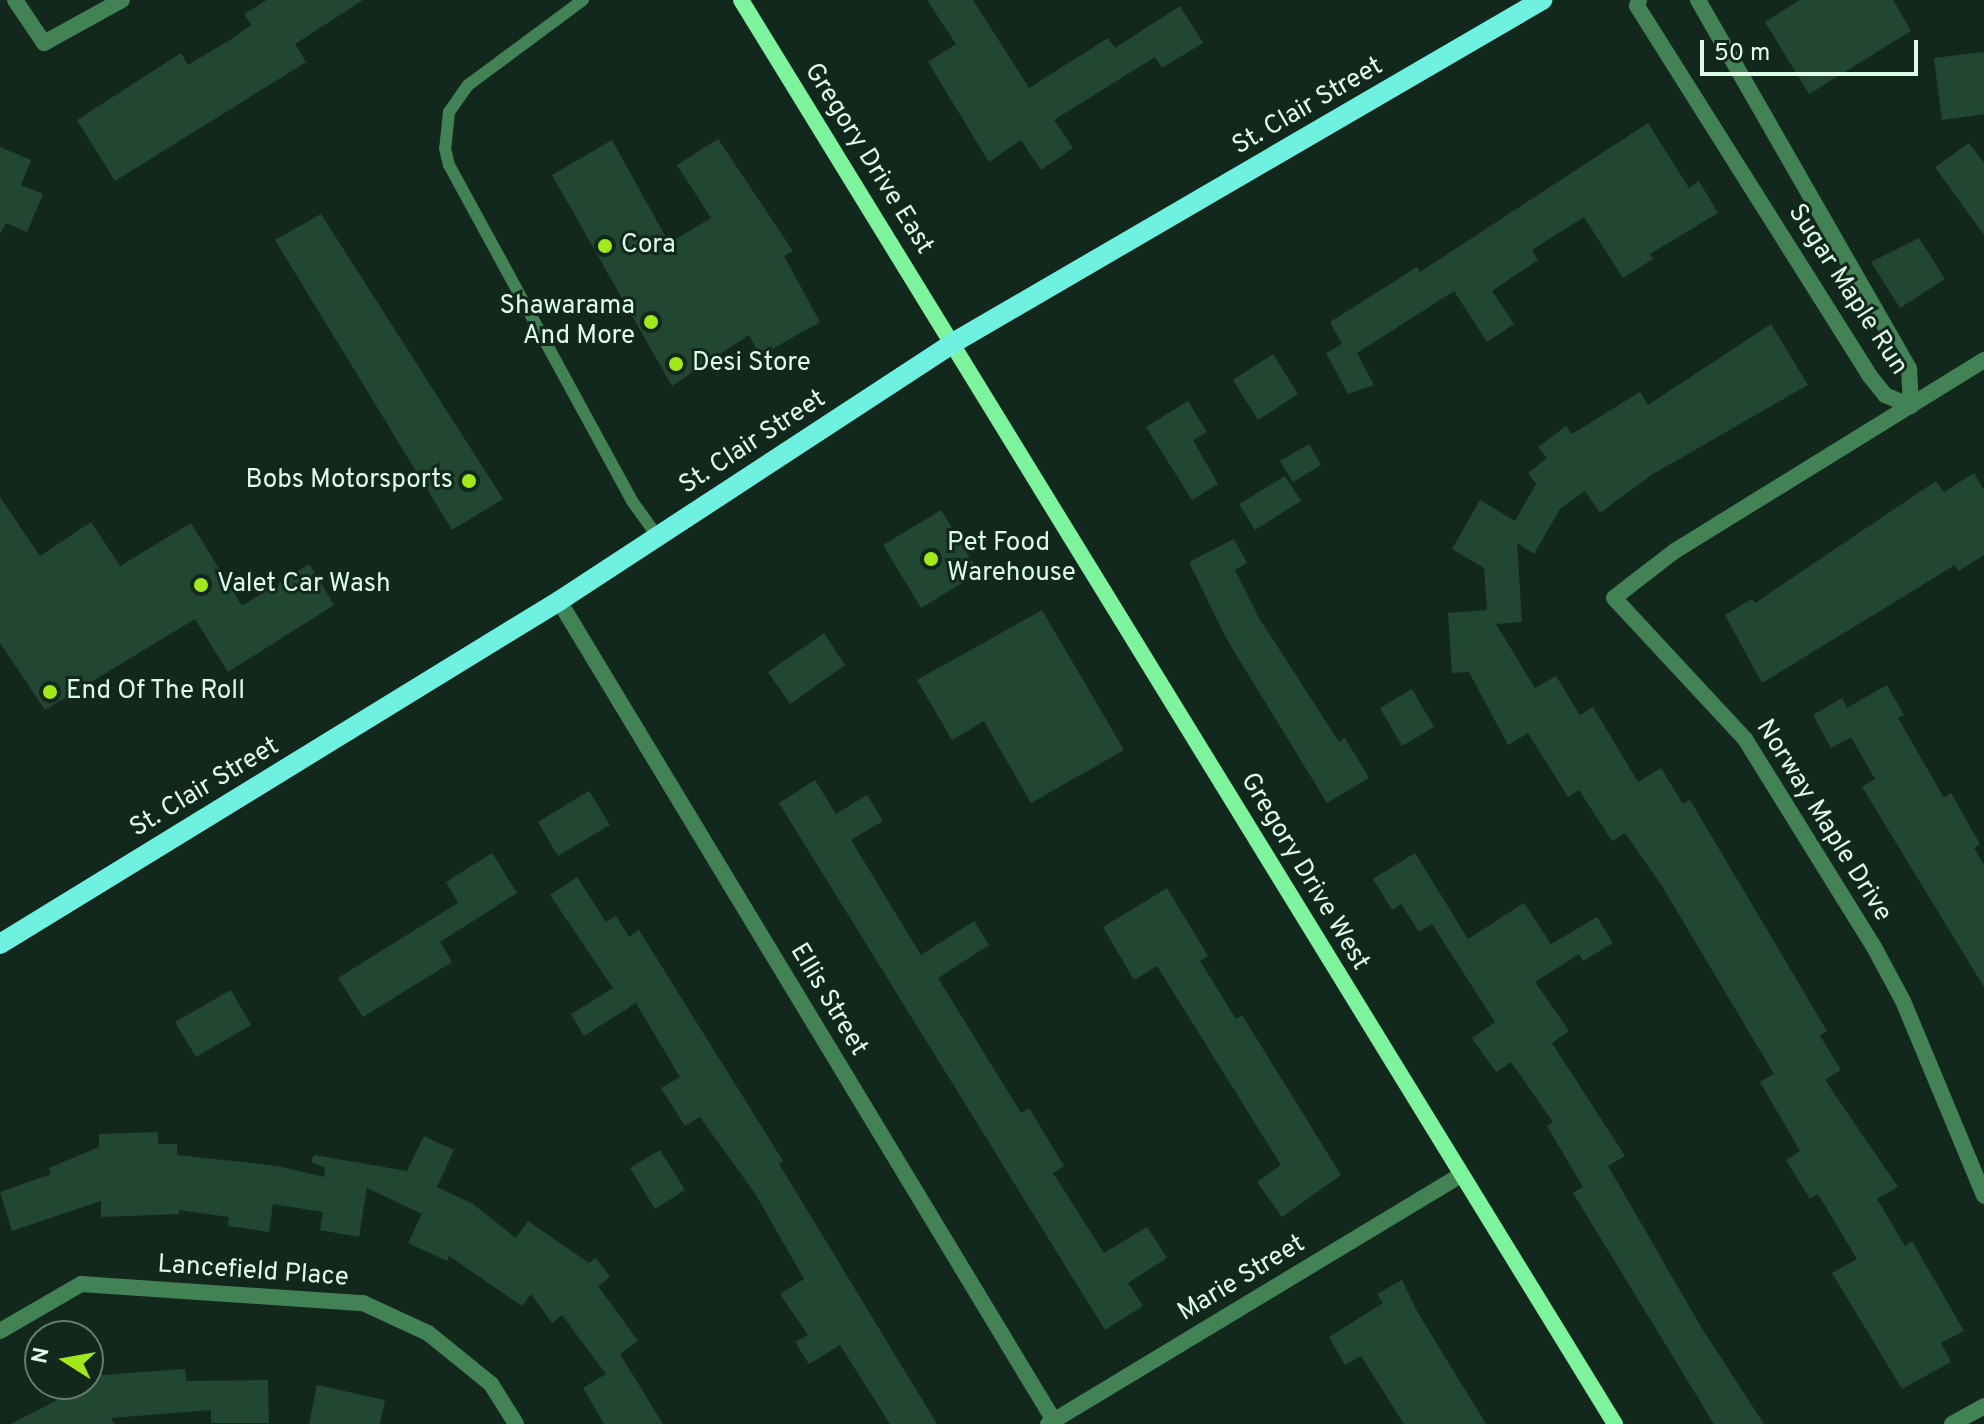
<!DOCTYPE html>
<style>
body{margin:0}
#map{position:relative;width:1984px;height:1424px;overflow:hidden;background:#13281c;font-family:Overpass,sans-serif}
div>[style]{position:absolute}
.building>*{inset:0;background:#214732}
.lane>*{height:12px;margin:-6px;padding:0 6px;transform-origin:6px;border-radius:6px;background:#428255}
.street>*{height:16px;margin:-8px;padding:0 8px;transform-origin:8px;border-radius:8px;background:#428255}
.secondary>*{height:16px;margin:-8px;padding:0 8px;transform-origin:8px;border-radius:8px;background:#7df39e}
.primary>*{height:20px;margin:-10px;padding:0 10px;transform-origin:10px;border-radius:10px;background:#6ff1e1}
.dots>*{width:22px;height:22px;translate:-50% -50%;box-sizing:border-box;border:4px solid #13281c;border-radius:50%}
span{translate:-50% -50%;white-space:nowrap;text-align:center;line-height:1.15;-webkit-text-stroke:6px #13281c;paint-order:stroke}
.street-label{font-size:26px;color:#ddfce8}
.poi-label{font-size:26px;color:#ddfce8}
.left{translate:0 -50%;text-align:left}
.right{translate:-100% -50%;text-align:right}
.north{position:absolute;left:24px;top:1320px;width:80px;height:80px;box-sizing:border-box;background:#13281c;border:2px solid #647d6e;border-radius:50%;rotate:281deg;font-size:22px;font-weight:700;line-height:32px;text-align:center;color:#ddfce8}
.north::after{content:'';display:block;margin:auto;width:28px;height:36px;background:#a1e91b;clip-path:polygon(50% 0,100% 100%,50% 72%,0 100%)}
.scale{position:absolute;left:1700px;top:40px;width:218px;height:36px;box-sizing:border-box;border:4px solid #ddfce8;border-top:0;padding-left:10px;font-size:24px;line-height:28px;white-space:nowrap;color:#ddfce8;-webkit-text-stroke:6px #13281c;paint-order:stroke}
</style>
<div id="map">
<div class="building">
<div style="clip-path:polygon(267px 0,363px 0,295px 44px,306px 62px,115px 181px,77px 120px,181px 53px,188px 65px,230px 40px,251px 25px,244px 14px)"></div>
<div style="clip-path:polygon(927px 0,973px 0,1029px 88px,1108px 38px,1115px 48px,1180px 6px,1203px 43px,1162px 68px,1155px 57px,1054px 120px,1073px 148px,1041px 170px,1021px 140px,989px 162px,928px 62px,956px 44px)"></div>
<div style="clip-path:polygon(1800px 0,1893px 0,1911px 31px,1809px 94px,1765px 22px)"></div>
<div style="clip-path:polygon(1984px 52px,1984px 114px,1942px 120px,1934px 58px)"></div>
<div style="clip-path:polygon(1648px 123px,1689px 188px,1699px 181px,1718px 213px,1650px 254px,1653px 259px,1623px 278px,1584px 217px,1532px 250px,1538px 260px,1492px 291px,1514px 324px,1487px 342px,1454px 291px,1357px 353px,1374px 385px,1348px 394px,1326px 353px,1342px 344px,1330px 322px,1417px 267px,1420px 272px)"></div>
<div style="clip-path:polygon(718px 139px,793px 251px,784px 256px,820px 322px,760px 356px,749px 335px,672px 386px,552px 175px,612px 140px,669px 243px,711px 218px,677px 165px)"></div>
<div style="clip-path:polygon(1969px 143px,1984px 163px,1984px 235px,1935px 167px)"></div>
<div style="clip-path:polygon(0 147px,31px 160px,21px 185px,43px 194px,27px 232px,6px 223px,0 234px)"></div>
<div style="clip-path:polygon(321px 214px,503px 499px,452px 530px,275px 240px)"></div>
<div style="clip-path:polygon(1919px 238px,1945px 279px,1900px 308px,1871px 262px)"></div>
<div style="clip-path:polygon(1771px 324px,1808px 385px,1653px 474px,1600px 513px,1585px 491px,1560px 509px,1534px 554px,1517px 543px,1522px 622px,1496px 624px,1535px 688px,1556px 676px,1580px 715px,1593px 707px,1638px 782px,1661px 768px,1683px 804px,1690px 800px,1827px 1031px,1820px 1036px,1841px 1070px,1825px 1080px,1898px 1187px,1877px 1199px,1905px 1246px,1912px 1241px,1964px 1331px,1941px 1343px,1951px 1362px,1902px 1389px,1832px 1273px,1857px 1259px,1818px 1194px,1810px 1199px,1786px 1160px,1800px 1151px,1760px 1082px,1774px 1074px,1662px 886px,1625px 833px,1612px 841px,1579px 790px,1568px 797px,1528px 733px,1508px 745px,1469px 672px,1452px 673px,1448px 613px,1487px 610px,1484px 568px,1452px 549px,1480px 500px,1515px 521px,1536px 484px,1528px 473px,1547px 458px,1538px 447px,1566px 426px,1572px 434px,1640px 392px,1648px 405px)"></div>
<div style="clip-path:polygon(1273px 354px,1298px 394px,1258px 420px,1233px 380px)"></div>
<div style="clip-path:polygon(1188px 401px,1207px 432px,1193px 440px,1218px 484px,1192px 500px,1146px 427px)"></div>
<div style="clip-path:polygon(1309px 444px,1321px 465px,1293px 482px,1280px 461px)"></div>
<div style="clip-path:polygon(1974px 473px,1984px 490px,1984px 555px,1959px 571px,1955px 565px,1762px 683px,1725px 615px,1752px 599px,1755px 603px,1936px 481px,1944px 492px)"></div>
<div style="clip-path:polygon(1285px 476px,1301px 501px,1255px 530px,1239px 504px)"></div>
<div style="clip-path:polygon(0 497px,40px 556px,91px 522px,120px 566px,191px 523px,242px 606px,309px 564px,334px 605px,228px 672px,195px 619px,45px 710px,0 643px)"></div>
<div style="clip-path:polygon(941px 510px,979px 573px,921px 608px,883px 545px)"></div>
<div style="clip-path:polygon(1234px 539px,1247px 563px,1235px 570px,1259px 618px,1339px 742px,1345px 738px,1369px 778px,1327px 803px,1226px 638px,1189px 562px)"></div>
<div style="clip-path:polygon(1042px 610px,1124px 750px,1031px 803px,984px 721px,952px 740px,917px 680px)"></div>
<div style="clip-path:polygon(824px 633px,845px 665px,790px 704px,768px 672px)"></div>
<div style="clip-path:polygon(1887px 685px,1904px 715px,1898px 718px,1944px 798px,1951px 793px,1980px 844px,1974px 848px,1984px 865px,1984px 987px,1862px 787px,1875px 779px,1851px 737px,1831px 748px,1813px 715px,1842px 698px,1847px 708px)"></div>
<div style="clip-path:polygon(1412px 689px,1434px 727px,1402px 746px,1380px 708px)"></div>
<div style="clip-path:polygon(815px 780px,836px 814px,867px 795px,883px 821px,851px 840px,921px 955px,974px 921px,989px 945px,938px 978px,1021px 1113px,1029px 1108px,1064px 1166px,1053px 1173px,1104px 1253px,1147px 1227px,1167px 1258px,1128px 1283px,1143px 1306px,1105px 1330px,779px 803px)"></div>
<div style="clip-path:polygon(589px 791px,610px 825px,558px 856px,538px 822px)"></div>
<div style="clip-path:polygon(492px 853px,517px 893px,440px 942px,452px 962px,363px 1017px,338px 978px,458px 903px,446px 882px)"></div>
<div style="clip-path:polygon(1415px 853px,1468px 939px,1524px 903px,1551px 944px,1597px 917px,1613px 943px,1583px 961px,1579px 954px,1535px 982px,1569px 1031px,1552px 1043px,1625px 1156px,1608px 1166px,1701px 1327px,1764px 1424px,1714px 1424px,1573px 1193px,1583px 1187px,1547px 1126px,1553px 1122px,1511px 1062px,1496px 1072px,1472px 1038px,1495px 1022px,1432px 924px,1419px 932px,1401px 904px,1392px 910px,1373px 879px)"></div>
<div style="clip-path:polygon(577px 877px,606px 922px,616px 916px,629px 937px,639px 930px,783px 1161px,779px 1164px,937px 1424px,890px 1424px,840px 1345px,809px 1364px,795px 1342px,808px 1335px,780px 1294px,804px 1279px,756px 1195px,700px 1117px,685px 1126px,661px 1088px,680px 1077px,636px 1003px,584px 1036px,571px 1014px,613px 988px,550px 895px)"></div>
<div style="clip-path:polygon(1167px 888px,1208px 956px,1200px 961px,1236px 1019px,1242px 1015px,1341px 1175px,1282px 1217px,1257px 1182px,1281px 1165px,1157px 966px,1134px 980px,1103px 927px)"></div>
<div style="clip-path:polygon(231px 990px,251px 1025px,196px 1057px,175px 1022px)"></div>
<div style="clip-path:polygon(158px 1132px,158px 1144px,177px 1144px,177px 1155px,278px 1166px,324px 1177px,325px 1168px,311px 1162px,314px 1155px,407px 1171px,424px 1136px,454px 1150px,437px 1187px,473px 1204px,516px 1238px,528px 1221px,589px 1263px,596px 1258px,610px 1277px,598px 1286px,638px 1341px,620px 1354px,663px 1424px,604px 1424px,583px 1388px,606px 1374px,562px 1315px,552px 1323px,531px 1294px,522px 1306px,449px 1256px,447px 1261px,408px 1243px,422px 1214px,367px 1188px,359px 1237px,320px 1230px,323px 1212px,273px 1204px,269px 1232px,228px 1226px,229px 1217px,179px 1210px,179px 1214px,101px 1217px,101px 1201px,12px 1231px,0 1192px,51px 1174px,49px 1168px,99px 1147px,99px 1134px)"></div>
<div style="clip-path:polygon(660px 1150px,685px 1190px,655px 1209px,630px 1168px)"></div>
<div style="clip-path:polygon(1402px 1280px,1418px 1313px,1486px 1424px,1404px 1424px,1361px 1356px,1345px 1365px,1329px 1337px,1383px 1303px,1377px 1294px)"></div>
<div style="clip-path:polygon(185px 1369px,186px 1381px,268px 1380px,269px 1423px,211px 1423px,211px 1410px,111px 1418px,114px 1424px,11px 1424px,59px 1399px,54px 1391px,67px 1384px,88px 1384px,88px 1376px)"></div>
<div style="clip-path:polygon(317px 1385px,385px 1400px,380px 1424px,309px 1424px)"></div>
</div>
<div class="lane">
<div style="left:583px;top:0;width:143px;rotate:143.5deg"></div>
<div style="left:468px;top:85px;width:33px;rotate:125deg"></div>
<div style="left:449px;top:112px;width:36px;rotate:96deg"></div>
<div style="left:445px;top:148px;width:17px;rotate:77deg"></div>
<div style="left:449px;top:165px;width:383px;rotate:61.4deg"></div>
<div style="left:632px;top:501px;width:44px;rotate:54.2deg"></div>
</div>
<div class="street">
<div style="left:15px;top:0;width:52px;rotate:56deg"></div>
<div style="left:44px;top:43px;width:89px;rotate:-28.9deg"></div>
<div style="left:1639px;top:0;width:6px;rotate:108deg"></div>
<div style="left:1637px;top:6px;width:436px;rotate:57.8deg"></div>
<div style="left:1869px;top:375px;width:26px;rotate:51deg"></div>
<div style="left:1885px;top:395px;width:28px;rotate:23deg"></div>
<div style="left:1698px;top:0;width:424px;rotate:60.2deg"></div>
<div style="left:1909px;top:368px;width:38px;rotate:87deg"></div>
<div style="left:1984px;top:360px;width:362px;rotate:148.3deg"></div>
<div style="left:1676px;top:550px;width:78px;rotate:142.3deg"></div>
<div style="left:1614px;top:598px;width:192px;rotate:47.1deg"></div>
<div style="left:1745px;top:739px;width:245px;rotate:58.2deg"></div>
<div style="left:1874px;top:947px;width:61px;rotate:61.8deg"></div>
<div style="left:1903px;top:1001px;width:211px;rotate:67.4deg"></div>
<div style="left:559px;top:601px;width:961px;rotate:58.87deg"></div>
<div style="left:0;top:1331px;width:94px;rotate:-30.1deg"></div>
<div style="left:81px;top:1284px;width:283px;rotate:3.9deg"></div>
<div style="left:363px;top:1303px;width:72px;rotate:24.8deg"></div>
<div style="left:428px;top:1333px;width:81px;rotate:39deg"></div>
<div style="left:491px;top:1384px;width:47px;rotate:58deg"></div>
<div style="left:1048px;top:1424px;width:482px;rotate:-31.1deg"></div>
<div style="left:1952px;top:1424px;width:37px;rotate:-29deg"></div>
</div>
<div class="secondary">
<div style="left:741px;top:0;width:1671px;rotate:58.46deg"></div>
</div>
<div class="primary">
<div style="left:0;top:944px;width:656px;rotate:-31.53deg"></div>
<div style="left:559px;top:601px;width:471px;rotate:-33.2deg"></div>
<div style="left:953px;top:343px;width:682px;rotate:-30.21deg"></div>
</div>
<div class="dots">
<div style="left:605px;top:246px;background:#a1e91b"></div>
<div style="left:651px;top:322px;background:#a1e91b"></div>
<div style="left:676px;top:364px;background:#a1e91b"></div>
<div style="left:469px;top:481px;background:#a1e91b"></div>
<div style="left:931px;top:559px;background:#a1e91b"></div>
<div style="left:201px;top:585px;background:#a1e91b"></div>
<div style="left:50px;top:692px;background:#a1e91b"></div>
</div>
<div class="street-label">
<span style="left:1308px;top:107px;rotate:-30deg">St. Clair Street</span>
<span style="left:868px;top:159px;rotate:58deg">Gregory Drive East</span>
<span style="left:1847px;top:290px;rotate:57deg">Sugar Maple Run</span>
<span style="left:753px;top:443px;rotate:-33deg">St. Clair Street</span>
<span style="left:205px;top:788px;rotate:-31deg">St. Clair Street</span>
<span style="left:1823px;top:821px;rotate:58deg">Norway Maple Drive</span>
<span style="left:1304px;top:872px;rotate:59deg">Gregory Drive West</span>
<span style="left:828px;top:1000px;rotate:59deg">Ellis Street</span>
<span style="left:253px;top:1272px;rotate:4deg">Lancefield Place</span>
<span style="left:1242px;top:1279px;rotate:-31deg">Marie Street</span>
</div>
<div class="poi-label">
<span class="left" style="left:621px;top:246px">Cora</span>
<span class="right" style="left:635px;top:322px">Shawarama<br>And More</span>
<span class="left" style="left:692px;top:364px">Desi Store</span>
<span class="right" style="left:453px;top:481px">Bobs Motorsports</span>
<span class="left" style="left:947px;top:559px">Pet Food<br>Warehouse</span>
<span class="left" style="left:217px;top:585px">Valet Car Wash</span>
<span class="left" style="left:66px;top:692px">End Of The Roll</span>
</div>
<div class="north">N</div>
<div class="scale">50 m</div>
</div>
